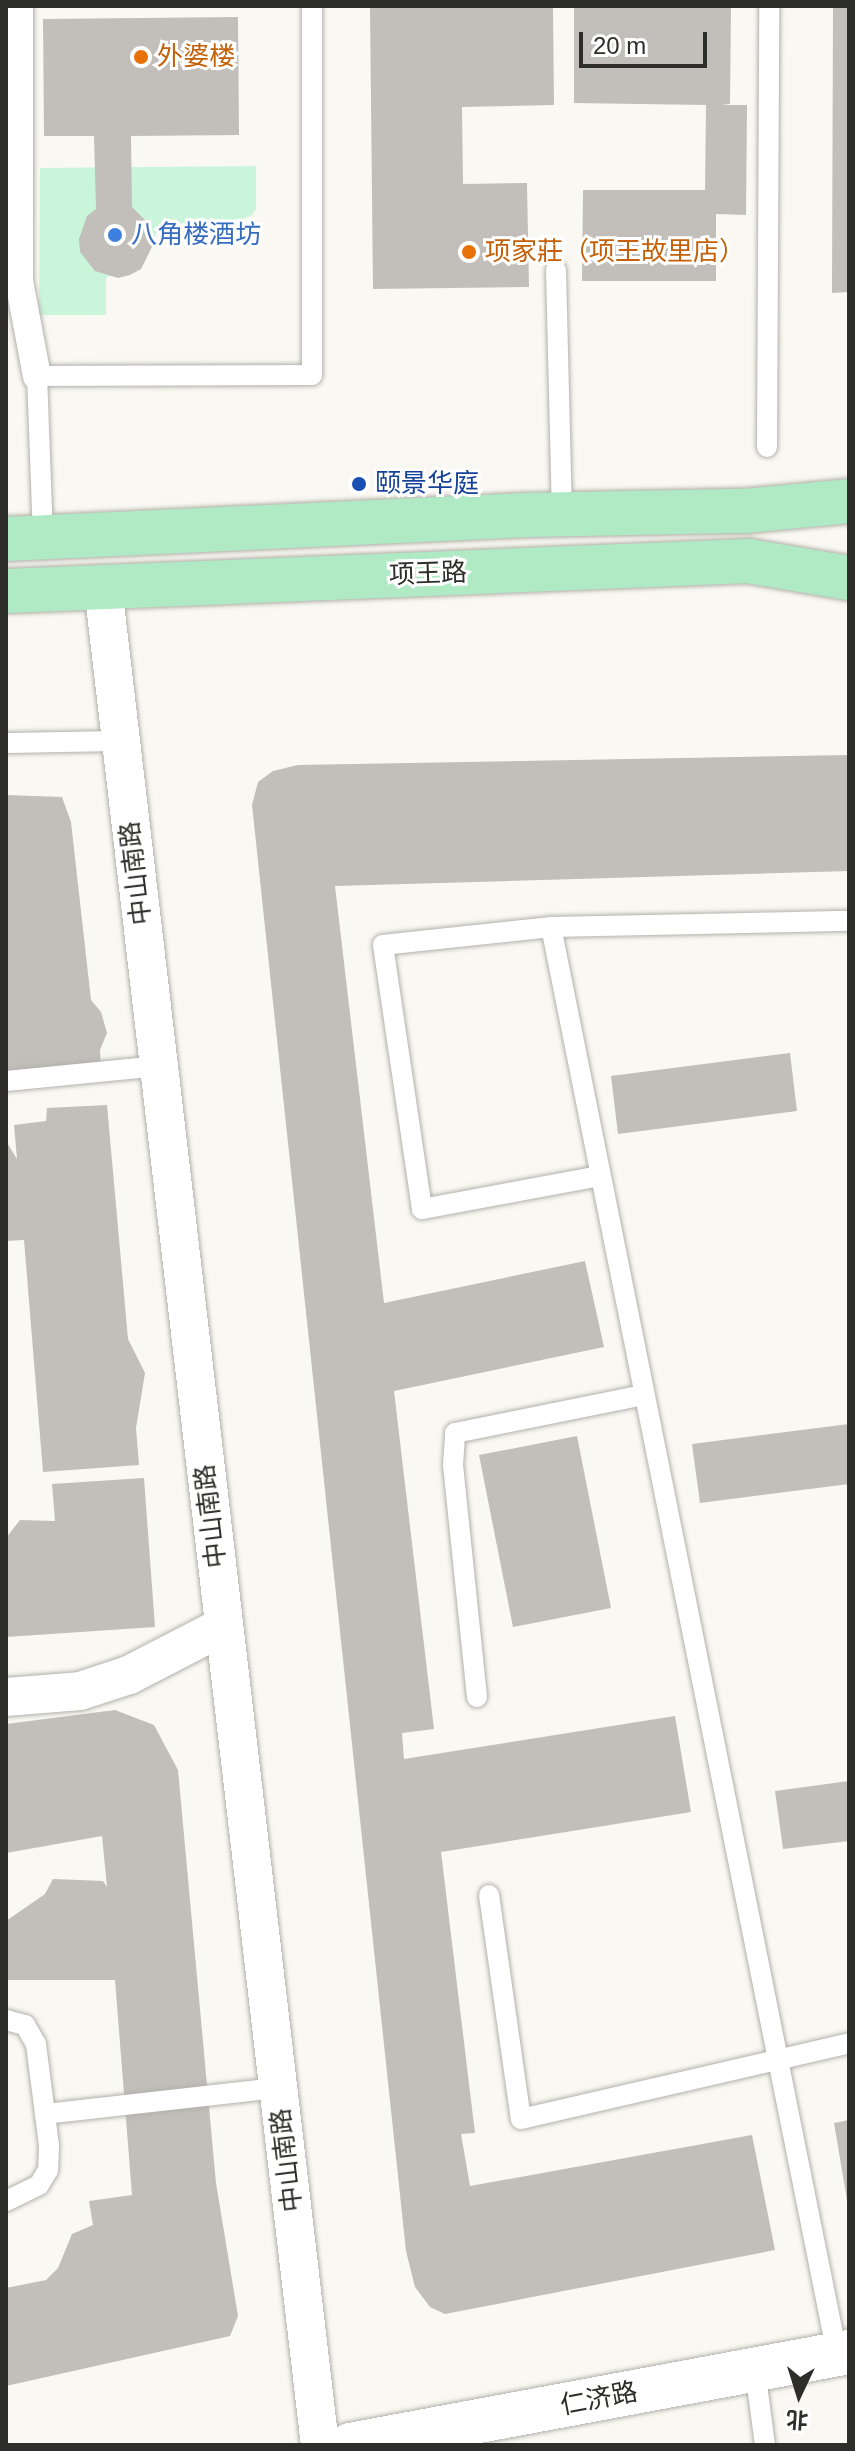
<!DOCTYPE html>
<meta charset="utf-8">
<style>
body{margin:0}
#map{position:relative;width:855px;height:2451px;overflow:hidden;background:#f9f8f2;font-family:Arial,"Noto Sans SC",sans-serif}
div>[style]{position:absolute}
.green>*{inset:0;background:#cbf5db}
.building>*{inset:0;background:#c2beb9}
.roads{filter:drop-shadow(0 0 2px #b2b1ab) drop-shadow(0 0 2px #b2b1ab)}
.service>*{height:20px;margin:-10px;padding:0 10px;transform-origin:10px;border-radius:10px;background:#fff}
.pedestrian>*{height:28px;margin:-14px;padding:0 14px;transform-origin:14px;border-radius:14px;background:#fff}
.minor>*{height:38px;margin:-19px;padding:0 19px;transform-origin:19px;border-radius:19px;background:#fff}
.tertiary>*{height:44px;margin:-22px;padding:0 22px;transform-origin:22px;border-radius:22px;background:#fff}
.primary>*{height:44px;margin:-22px;padding:0 22px;transform-origin:22px;border-radius:22px;background:#b0eac5}
.dots>*{width:22px;height:22px;translate:-50% -50%;box-sizing:border-box;border:4px solid #fff;border-radius:50%}
span{translate:-50% -50%;white-space:nowrap;text-align:center;line-height:1.15;-webkit-text-stroke:6px #fff;paint-order:stroke}
.food-label{font-size:26px;color:#c56008}
.left{translate:0 -50%;text-align:left}
.shop-label{font-size:26px;color:#366cbe}
.transit-label{font-size:26px;color:#164399}
.street-label{font-size:26px;color:#2d2d2a}
.frame{position:absolute;inset:0;border:8px solid #2d2d2a;pointer-events:none}
.north{position:absolute;left:759px;top:2355px;width:80px;height:80px;-webkit-text-stroke:6px #fff;paint-order:stroke;rotate:184deg;font-size:22px;font-weight:700;line-height:32px;text-align:center;color:#2d2d2a}
.north::after{content:'';display:block;margin:auto;width:28px;height:36px;background:#2d2d2a;clip-path:polygon(50% 0,100% 100%,50% 72%,0 100%)}
.scale{position:absolute;left:579px;top:32px;width:128px;height:36px;box-sizing:border-box;border:4px solid #2d2d2a;border-top:0;padding-left:10px;font-size:24px;line-height:28px;white-space:nowrap;color:#2d2d2a;-webkit-text-stroke:6px #fff;paint-order:stroke}
</style>
<div id="map">
<div class="green">
<div style="clip-path:polygon(256px 166px,256px 209px,252px 215px,237px 222px,168px 224px,158px 229px,141px 269px,106px 277px,106px 315px,39px 315px,40px 168px)"></div>
</div>
<div class="building">
<div style="clip-path:polygon(553px 6px,554px 105px,462px 107px,463px 184px,527px 183px,529px 287px,373px 289px,370px 7px)"></div>
<div style="clip-path:polygon(574px 6px,731px 6px,730px 104px,721px 105px,747px 105px,746px 215px,716px 214px,716px 281px,582px 281px,583px 190px,705px 190px,706px 105px,574px 103px)"></div>
<div style="clip-path:polygon(833px 6px,849px 6px,849px 292px,832px 293px)"></div>
<div style="clip-path:polygon(238px 17px,239px 135px,131px 136px,132px 207px,149px 224px,152px 247px,141px 269px,130px 275px,118px 278px,95px 271px,80px 252px,79px 239px,87px 216px,96px 209px,94px 136px,44px 136px,43px 19px)"></div>
<div style="clip-path:polygon(849px 755px,849px 871px,335px 886px,384px 1303px,585px 1261px,604px 1347px,394px 1391px,434px 1729px,402px 1733px,404px 1759px,675px 1716px,691px 1812px,441px 1852px,475px 2133px,461px 2134px,470px 2186px,752px 2135px,775px 2250px,445px 2314px,430px 2307px,415px 2287px,406px 2251px,252px 805px,258px 782px,273px 771px,298px 765px)"></div>
<div style="clip-path:polygon(6px 795px,62px 797px,71px 822px,91px 1000px,101px 1012px,107px 1033px,100px 1050px,101px 1069px,6px 1079px)"></div>
<div style="clip-path:polygon(790px 1053px,797px 1111px,618px 1134px,611px 1076px)"></div>
<div style="clip-path:polygon(107px 1105px,128px 1339px,145px 1373px,136px 1428px,139px 1465px,43px 1472px,24px 1240px,6px 1241px,6px 1141px,17px 1159px,14px 1125px,46px 1121px,47px 1108px)"></div>
<div style="clip-path:polygon(849px 1424px,849px 1484px,700px 1503px,692px 1444px)"></div>
<div style="clip-path:polygon(577px 1436px,611px 1608px,513px 1627px,479px 1455px)"></div>
<div style="clip-path:polygon(144px 1478px,155px 1627px,6px 1637px,6px 1538px,20px 1520px,55px 1521px,52px 1484px)"></div>
<div style="clip-path:polygon(115px 1710px,154px 1725px,178px 1770px,216px 2183px,238px 2316px,230px 2336px,6px 2386px,6px 2288px,46px 2280px,58px 2268px,72px 2234px,93px 2225px,89px 2201px,132px 2195px,115px 1980px,6px 1980px,6px 1921px,45px 1894px,53px 1879px,103px 1881px,107px 1887px,102px 1836px,6px 1853px,6px 1724px)"></div>
<div style="clip-path:polygon(849px 1781px,849px 1841px,783px 1849px,775px 1791px)"></div>
<div style="clip-path:polygon(849px 2120px,849px 2200px,847px 2200px,834px 2123px)"></div>
</div>
<div class="roads">
<div class="service">
<div style="left:556px;top:270px;width:244px;rotate:88.6deg"></div>
<div style="left:767px;top:447px;width:441px;rotate:-89.7deg"></div>
<div style="left:43px;top:538px;width:162px;rotate:-92.1deg"></div>
<div style="left:37px;top:376px;width:275px;rotate:-0.2deg"></div>
<div style="left:312px;top:375px;width:369px;rotate:-90deg"></div>
<div style="left:6px;top:743px;width:115px;rotate:-1deg"></div>
<div style="left:551px;top:927px;width:169px;rotate:173.9deg"></div>
<div style="left:383px;top:945px;width:267px;rotate:81.6deg"></div>
<div style="left:422px;top:1209px;width:181px;rotate:-10.5deg"></div>
<div style="left:6px;top:1081px;width:154px;rotate:-5.6deg"></div>
<div style="left:477px;top:1697px;width:233px;rotate:-95.9deg"></div>
<div style="left:453px;top:1465px;width:32px;rotate:-86deg"></div>
<div style="left:455px;top:1433px;width:193px;rotate:-11.4deg"></div>
<div style="left:489px;top:1895px;width:226px;rotate:81.9deg"></div>
<div style="left:521px;top:2119px;width:337px;rotate:-13deg"></div>
<div style="left:6px;top:2020px;width:20px;rotate:15deg"></div>
<div style="left:25px;top:2025px;width:22px;rotate:60deg"></div>
<div style="left:36px;top:2044px;width:102px;rotate:82.7deg"></div>
<div style="left:49px;top:2145px;width:25px;rotate:92deg"></div>
<div style="left:48px;top:2170px;width:17px;rotate:121deg"></div>
<div style="left:39px;top:2185px;width:37px;rotate:154deg"></div>
<div style="left:45px;top:2114px;width:234px;rotate:-6.4deg"></div>
<div style="left:837px;top:2354px;width:1455px;rotate:-101.33deg"></div>
<div style="left:551px;top:927px;width:298px;rotate:-1.2deg"></div>
<div style="left:755px;top:2370px;width:76px;rotate:82.4deg"></div>
</div>
<div class="pedestrian">
<div style="left:19px;top:6px;width:275px;rotate:90deg"></div>
<div style="left:19px;top:281px;width:97px;rotate:79.3deg"></div>
</div>
<div class="minor">
<div style="left:103px;top:587px;width:1871px;rotate:83.34deg"></div>
<div style="left:6px;top:1697px;width:74px;rotate:-4.6deg"></div>
<div style="left:80px;top:1691px;width:52px;rotate:-18.1deg"></div>
<div style="left:129px;top:1675px;width:107px;rotate:-27.3deg"></div>
</div>
<div class="tertiary">
<div style="left:350px;top:2445px;width:508px;rotate:-10.56deg"></div>
</div>
<div class="primary">
<div style="left:6px;top:539px;width:522px;rotate:-2.64deg"></div>
<div style="left:527px;top:515px;width:218px;rotate:-1.1deg"></div>
<div style="left:745px;top:511px;width:104px;rotate:-5.5deg"></div>
<div style="left:6px;top:591px;width:743px;rotate:-2.32deg"></div>
<div style="left:748px;top:561px;width:102px;rotate:9.6deg"></div>
</div>
</div>
<div class="dots">
<div style="left:141px;top:57px;background:#e8710a"></div>
<div style="left:115px;top:235px;background:#3f7fe0"></div>
<div style="left:469px;top:252px;background:#e8710a"></div>
<div style="left:359px;top:484px;background:#1a4fb4"></div>
</div>
<div class="food-label">
<span class="left" style="left:157px;top:57px">外婆楼</span>
<span class="left" style="left:485px;top:252px">项家莊（项王故里店）</span>
</div>
<div class="shop-label">
<span class="left" style="left:131px;top:235px">八角楼酒坊</span>
</div>
<div class="transit-label">
<span class="left" style="left:375px;top:484px">颐景华庭</span>
</div>
<div class="street-label">
<span style="left:428px;top:574px;rotate:-2deg">项王路</span>
<span style="left:136px;top:873px;rotate:-97deg">中山南路</span>
<span style="left:211px;top:1516px;rotate:-97deg">中山南路</span>
<span style="left:287px;top:2160px;rotate:-97deg">中山南路</span>
<span style="left:599px;top:2399px;rotate:-11deg">仁济路</span>
</div>
<div class="frame"></div>
<div class="north">北</div>
<div class="scale">20 m</div>
</div>
